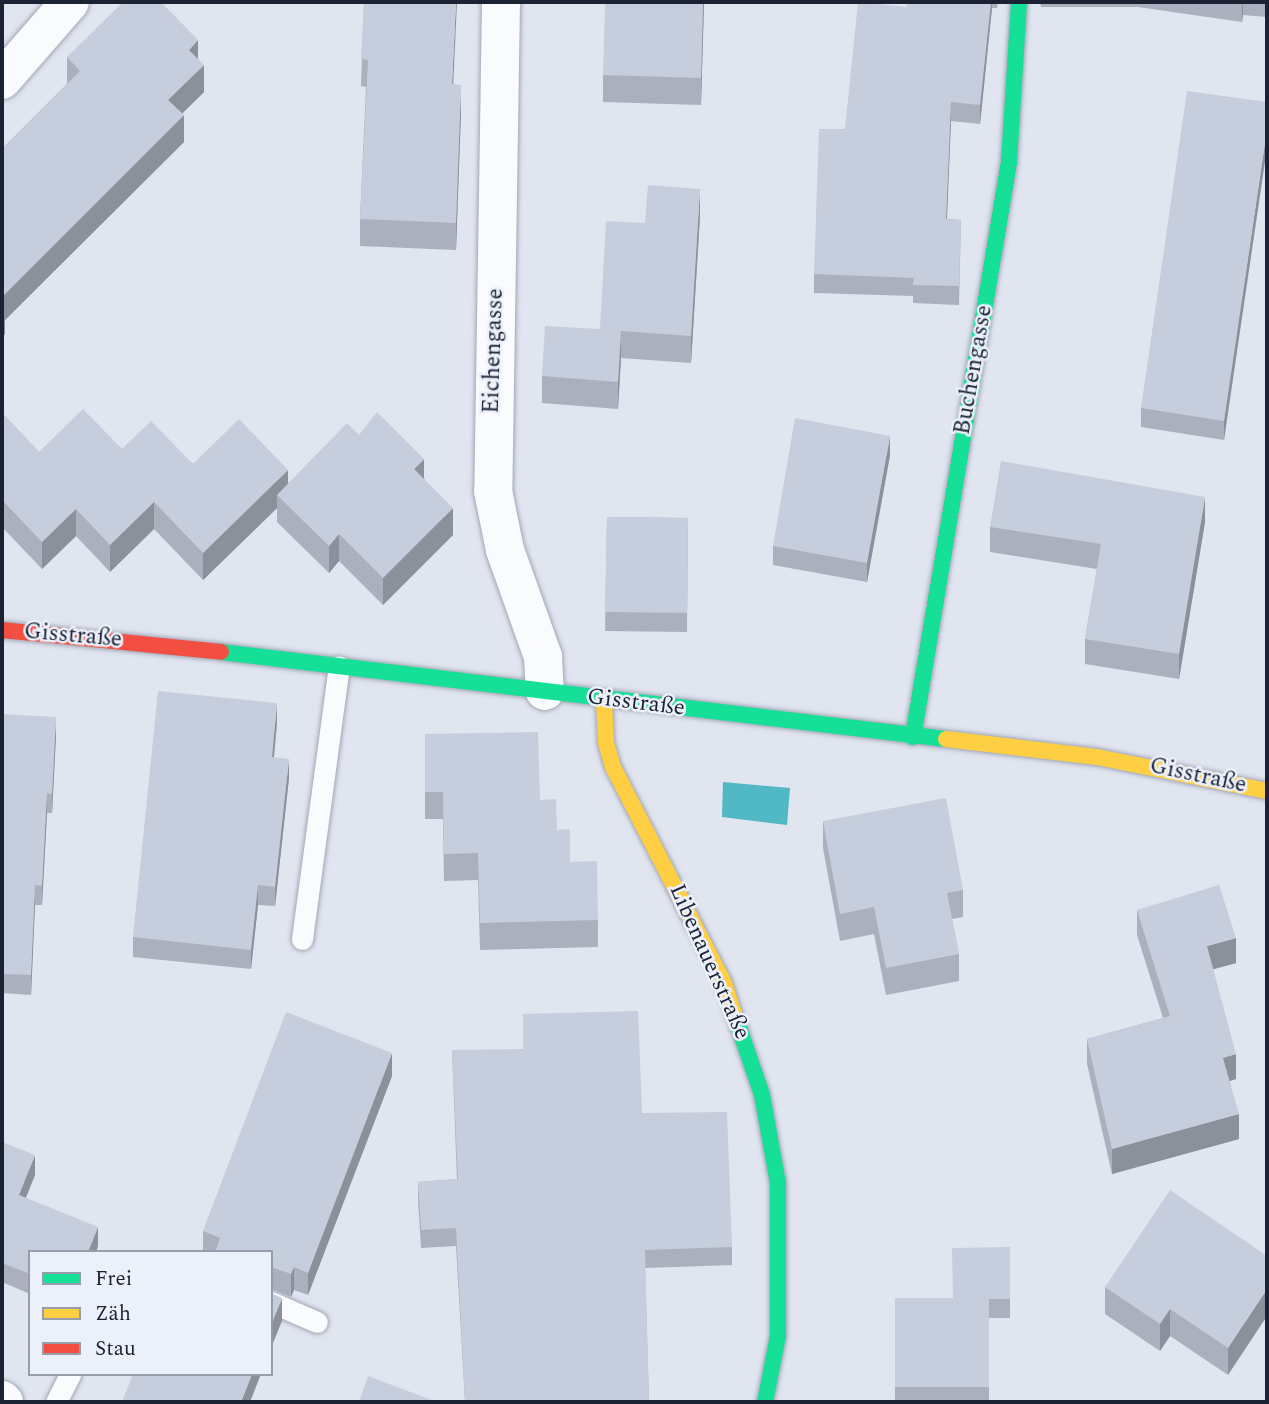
<!DOCTYPE html>
<meta charset="utf-8">
<style>
body{margin:0}
#map{position:relative;width:1269px;height:1404px;overflow:hidden;background:#e0e5f0;font-family:Spectral,serif}
div>[style]{position:absolute}
.water>*{inset:0;background:#51b8c5}
.roads{filter:drop-shadow(0 0 2px #a2a7b5) drop-shadow(0 0 2px #a2a7b5)}
.lane>*{height:21px;margin:-10.5px;padding:0 10.5px;transform-origin:10.5px;border-radius:10.5px;background:#fafbfd}
.street>*{height:38px;margin:-19px;padding:0 19px;transform-origin:19px;border-radius:19px;background:#fafbfd}
.fast>*{height:16px;margin:-8px;padding:0 8px;transform-origin:8px;border-radius:8px;background:#16e098}
.slow>*{height:16px;margin:-8px;padding:0 8px;transform-origin:8px;border-radius:8px;background:#ffcf43}
.jam>*{height:16px;margin:-8px;padding:0 8px;transform-origin:8px;border-radius:8px;background:#f24e42}
.wall>*{inset:0;background:#aab0bd}
.shaded-wall>*{inset:0;background:#8b909a}
.building>*{inset:0;background:#c6cddc}
span{translate:-50% -50%;white-space:nowrap;text-align:center;line-height:1.15;-webkit-text-stroke:5px #ebf0fa;paint-order:stroke}
.street-label{font-size:23px;color:#1a2234}
.frame{position:absolute;inset:0;border:4px solid #1a2234;pointer-events:none}
.legend{position:absolute;left:28px;top:1250px;width:245px;height:126px;box-sizing:border-box;background:#ebf0fa;border:2px solid #979eab;margin:0;padding:9px 12px;list-style:none;font-size:21px;color:#1a2234}
.legend li{display:flex;align-items:center;gap:14px;height:35px}
.legend b{width:35px;border:2px solid #979eab}
</style>
<div id="map">
<div class="water">
<div style="clip-path:polygon(723px 782px,790px 788px,787px 825px,722px 817px)"></div>
</div>
<div class="roads">
<div class="lane">
<div style="left:302px;top:939px;width:275px;rotate:-82.3deg"></div>
<div style="left:271px;top:1302px;width:50px;rotate:23.5deg"></div>
<div style="left:56px;top:1402px;width:31px;rotate:-63deg"></div>
</div>
<div class="street">
<div style="left:501px;top:2px;width:489px;rotate:90.9deg"></div>
<div style="left:493px;top:491px;width:60px;rotate:78.5deg"></div>
<div style="left:505px;top:550px;width:114px;rotate:70.4deg"></div>
<div style="left:543px;top:657px;width:34px;rotate:87deg"></div>
<div style="left:2px;top:80px;width:103px;rotate:-48.9deg"></div>
<div style="left:2px;top:1400px;width:3px;rotate:45deg"></div>
</div>
<div class="fast">
<div style="left:221px;top:652px;width:730px;rotate:6.84deg"></div>
<div style="left:913px;top:737px;width:583px;rotate:-80.52deg"></div>
<div style="left:1009px;top:162px;width:160px;rotate:-86.4deg"></div>
<div style="left:735px;top:1016px;width:83px;rotate:71.1deg"></div>
<div style="left:762px;top:1095px;width:89px;rotate:79.7deg"></div>
<div style="left:778px;top:1183px;width:153px;rotate:90deg"></div>
<div style="left:778px;top:1336px;width:67px;rotate:101.1deg"></div>
</div>
<div class="slow">
<div style="left:604px;top:700px;width:43px;rotate:87.3deg"></div>
<div style="left:606px;top:743px;width:25px;rotate:74deg"></div>
<div style="left:613px;top:767px;width:243px;rotate:62.8deg"></div>
<div style="left:724px;top:983px;width:35px;rotate:72deg"></div>
<div style="left:946px;top:739px;width:152px;rotate:6.8deg"></div>
<div style="left:1097px;top:757px;width:173px;rotate:11.3deg"></div>
</div>
<div class="jam">
<div style="left:2px;top:630px;width:220px;rotate:5.7deg"></div>
</div>
</div>
<div class="wall">
<div style="clip-path:polygon(364px 2px,453px 84px,461px 112px,456px 250px,360px 246px,360px 219px,366px 87px,361px 86px)"></div>
<div style="clip-path:polygon(704px 2px,701px 105px,603px 102px,603px 75px)"></div>
<div style="clip-path:polygon(908px 2px,998px 2px,997px 8px,992px 8px,980px 124px,951px 121px,947px 219px,961px 220px,959px 305px,913px 303px,913px 296px,814px 293px,814px 274px,845px 129px,907px 7px)"></div>
<div style="clip-path:polygon(1040px 2px,1267px 2px,1267px 17px,1243px 15px,1242px 22px,1138px 7px,1041px 7px)"></div>
<div style="clip-path:polygon(67px 57px,198px 59px,204px 92px,182px 114px,184px 142px,5px 320px,5px 334px,2px 338px,2px 149px,67px 84px)"></div>
<div style="clip-path:polygon(1267px 102px,1224px 440px,1141px 427px,1141px 408px)"></div>
<div style="clip-path:polygon(700px 216px,691px 363px,621px 358px,618px 409px,542px 403px,542px 376px,600px 329px,645px 223px)"></div>
<div style="clip-path:polygon(2px 413px,39px 452px,122px 449px,288px 483px,359px 435px,424px 478px,453px 535px,383px 605px,339px 561px,329px 573px,277px 522px,277px 508px,203px 580px,154px 529px,110px 572px,76px 536px,42px 569px,2px 527px)"></div>
<div style="clip-path:polygon(890px 455px,867px 582px,773px 565px,773px 546px)"></div>
<div style="clip-path:polygon(607px 517px,688px 518px,687px 632px,605px 631px)"></div>
<div style="clip-path:polygon(1205px 522px,1179px 679px,1085px 664px,1085px 639px,1097px 569px,990px 552px,990px 527px)"></div>
<div style="clip-path:polygon(2px 714px,56px 736px,52px 813px,47px 813px,42px 905px,35px 905px,31px 995px,2px 993px)"></div>
<div style="clip-path:polygon(277px 723px,274px 757px,289px 778px,275px 906px,258px 905px,251px 969px,133px 957px,133px 937px)"></div>
<div style="clip-path:polygon(425px 734px,540px 800px,557px 830px,570px 862px,598px 920px,598px 947px,480px 950px,478px 880px,444px 881px,443px 819px,425px 819px)"></div>
<div style="clip-path:polygon(823px 821px,963px 890px,963px 917px,952px 919px,959px 954px,959px 981px,886px 995px,874px 934px,840px 941px,823px 848px)"></div>
<div style="clip-path:polygon(1137px 910px,1236px 963px,1213px 969px,1236px 1079px,1230px 1081px,1239px 1139px,1112px 1174px,1087px 1064px,1087px 1039px,1163px 1018px,1137px 935px)"></div>
<div style="clip-path:polygon(452px 1050px,642px 1113px,732px 1247px,732px 1265px,645px 1268px,649px 1402px,465px 1402px,456px 1246px,421px 1248px,418px 1200px,418px 1182px,457px 1179px)"></div>
<div style="clip-path:polygon(392px 1076px,308px 1295px,294px 1290px,291px 1297px,271px 1289px,271px 1252px,203px 1252px,203px 1231px)"></div>
<div style="clip-path:polygon(2px 1142px,35px 1175px,26px 1198px,98px 1246px,96px 1252px,30px 1252px,30px 1294px,2px 1282px)"></div>
<div style="clip-path:polygon(1010px 1247px,1010px 1318px,989px 1318px,989px 1402px,895px 1402px,895px 1298px,953px 1298px)"></div>
<div style="clip-path:polygon(1267px 1256px,1228px 1375px,1170px 1336px,1160px 1351px,1105px 1314px,1105px 1287px)"></div>
</div>
<div class="shaded-wall">
<div style="clip-path:polygon(456px 2px,457px 2px,452px 111px,452px 84px)"></div>
<div style="clip-path:polygon(703px 2px,704px 2px,701px 105px,701px 78px)"></div>
<div style="clip-path:polygon(991px 2px,992px 2px,992px 8px,980px 124px,980px 105px)"></div>
<div style="clip-path:polygon(1242px 2px,1243px 2px,1243px 15px,1242px 22px)"></div>
<div style="clip-path:polygon(198px 40px,198px 67px,189px 50px)"></div>
<div style="clip-path:polygon(204px 65px,204px 92px,168px 127px,168px 100px)"></div>
<div style="clip-path:polygon(461px 85px,461px 112px,456px 250px,456px 223px)"></div>
<div style="clip-path:polygon(951px 102px,951px 121px,946px 238px,946px 219px)"></div>
<div style="clip-path:polygon(184px 115px,184px 142px,5px 320px,5px 334px,2px 338px,2px 297px)"></div>
<div style="clip-path:polygon(1267px 129px,1267px 148px,1224px 440px,1224px 421px)"></div>
<div style="clip-path:polygon(700px 189px,700px 216px,691px 363px,691px 336px)"></div>
<div style="clip-path:polygon(621px 331px,621px 358px,618px 409px,618px 382px)"></div>
<div style="clip-path:polygon(890px 436px,890px 455px,867px 582px,867px 563px)"></div>
<div style="clip-path:polygon(424px 459px,424px 486px,414px 469px)"></div>
<div style="clip-path:polygon(288px 470px,288px 498px,277px 495px,277px 508px,203px 580px,203px 553px)"></div>
<div style="clip-path:polygon(1205px 497px,1205px 522px,1179px 679px,1179px 654px)"></div>
<div style="clip-path:polygon(154px 502px,154px 529px,110px 572px,110px 545px)"></div>
<div style="clip-path:polygon(453px 508px,453px 535px,383px 605px,383px 578px)"></div>
<div style="clip-path:polygon(76px 509px,76px 536px,42px 569px,42px 542px)"></div>
<div style="clip-path:polygon(339px 534px,339px 561px,329px 573px,329px 546px)"></div>
<div style="clip-path:polygon(277px 703px,277px 723px,272px 776px,272px 757px)"></div>
<div style="clip-path:polygon(56px 717px,56px 736px,52px 813px,52px 794px)"></div>
<div style="clip-path:polygon(289px 759px,289px 778px,275px 906px,275px 887px)"></div>
<div style="clip-path:polygon(47px 793px,47px 813px,42px 905px,42px 886px)"></div>
<div style="clip-path:polygon(35px 885px,35px 905px,31px 995px,31px 975px)"></div>
<div style="clip-path:polygon(258px 885px,258px 905px,251px 969px,251px 950px)"></div>
<div style="clip-path:polygon(1236px 938px,1236px 963px,1207px 971px,1207px 946px)"></div>
<div style="clip-path:polygon(392px 1053px,392px 1076px,308px 1295px,308px 1273px)"></div>
<div style="clip-path:polygon(1236px 1054px,1236px 1079px,1223px 1083px,1223px 1058px)"></div>
<div style="clip-path:polygon(1239px 1114px,1239px 1139px,1112px 1174px,1112px 1149px)"></div>
<div style="clip-path:polygon(35px 1155px,35px 1175px,19px 1214px,19px 1195px)"></div>
<div style="clip-path:polygon(98px 1227px,98px 1246px,96px 1252px,88px 1252px)"></div>
<div style="clip-path:polygon(294px 1267px,294px 1290px,291px 1297px,291px 1274px)"></div>
<div style="clip-path:polygon(1267px 1289px,1267px 1316px,1228px 1375px,1228px 1348px)"></div>
<div style="clip-path:polygon(282px 1298px,282px 1321px,271px 1348px,271px 1325px)"></div>
<div style="clip-path:polygon(1170px 1309px,1170px 1336px,1160px 1351px,1160px 1324px)"></div>
<div style="clip-path:polygon(252px 1374px,261px 1374px,250px 1402px,241px 1402px)"></div>
</div>
<div class="building">
<div style="clip-path:polygon(123px 2px,161px 2px,198px 40px,189px 50px,204px 65px,168px 100px,184px 115px,2px 297px,2px 149px,80px 71px,67px 57px)"></div>
<div style="clip-path:polygon(364px 2px,456px 2px,452px 84px,461px 85px,456px 223px,360px 219px,368px 60px,361px 59px)"></div>
<div style="clip-path:polygon(605px 2px,703px 2px,701px 78px,603px 75px)"></div>
<div style="clip-path:polygon(858px 2px,907px 7px,908px 2px,991px 2px,980px 105px,951px 102px,946px 219px,961px 220px,959px 286px,913px 285px,914px 278px,814px 274px,819px 129px,845px 129px)"></div>
<div style="clip-path:polygon(1187px 91px,1267px 102px,1267px 129px,1224px 421px,1141px 408px)"></div>
<div style="clip-path:polygon(648px 185px,700px 189px,691px 336px,621px 331px,618px 382px,542px 376px,545px 326px,600px 329px,606px 221px,645px 223px)"></div>
<div style="clip-path:polygon(83px 409px,122px 449px,151px 421px,193px 464px,239px 419px,288px 470px,203px 553px,154px 502px,110px 545px,76px 509px,42px 542px,2px 500px,2px 413px,39px 452px)"></div>
<div style="clip-path:polygon(377px 412px,424px 459px,414px 469px,453px 508px,383px 578px,339px 534px,329px 546px,277px 495px,347px 423px,359px 435px)"></div>
<div style="clip-path:polygon(795px 418px,890px 436px,867px 563px,773px 546px)"></div>
<div style="clip-path:polygon(1001px 461px,1205px 497px,1179px 654px,1085px 639px,1101px 544px,990px 527px)"></div>
<div style="clip-path:polygon(607px 517px,688px 518px,687px 613px,605px 612px)"></div>
<div style="clip-path:polygon(158px 691px,277px 703px,272px 757px,289px 759px,275px 887px,258px 885px,251px 950px,133px 937px)"></div>
<div style="clip-path:polygon(2px 714px,56px 717px,52px 794px,47px 793px,42px 886px,35px 885px,31px 975px,2px 974px)"></div>
<div style="clip-path:polygon(538px 732px,540px 800px,556px 799px,557px 830px,570px 829px,570px 862px,597px 861px,598px 920px,480px 923px,478px 853px,444px 854px,443px 792px,425px 792px,425px 734px)"></div>
<div style="clip-path:polygon(946px 798px,963px 890px,947px 893px,959px 954px,886px 968px,874px 907px,840px 914px,823px 821px)"></div>
<div style="clip-path:polygon(1219px 885px,1236px 938px,1207px 946px,1236px 1054px,1223px 1058px,1239px 1114px,1112px 1149px,1087px 1039px,1170px 1016px,1137px 910px)"></div>
<div style="clip-path:polygon(638px 1011px,642px 1113px,727px 1112px,732px 1247px,645px 1250px,649px 1402px,533px 1402px,533px 1400px,465px 1401px,456px 1228px,421px 1230px,418px 1182px,458px 1179px,452px 1050px,523px 1049px,523px 1014px)"></div>
<div style="clip-path:polygon(286px 1012px,392px 1053px,308px 1273px,294px 1267px,291px 1274px,271px 1267px,271px 1252px,215px 1252px,220px 1238px,203px 1231px)"></div>
<div style="clip-path:polygon(2px 1142px,35px 1155px,19px 1195px,98px 1227px,88px 1252px,30px 1252px,30px 1274px,2px 1263px)"></div>
<div style="clip-path:polygon(1170px 1190px,1267px 1256px,1267px 1289px,1228px 1348px,1170px 1309px,1160px 1324px,1105px 1287px)"></div>
<div style="clip-path:polygon(1010px 1247px,1010px 1299px,989px 1299px,989px 1387px,895px 1387px,895px 1298px,953px 1298px,952px 1248px)"></div>
<div style="clip-path:polygon(271px 1293px,282px 1298px,271px 1325px)"></div>
<div style="clip-path:polygon(133px 1374px,252px 1374px,241px 1402px,122px 1402px)"></div>
<div style="clip-path:polygon(368px 1376px,437px 1402px,359px 1402px)"></div>
</div>
<div class="street-label">
<span style="left:494px;top:351px;rotate:-88deg">Eichengasse</span>
<span style="left:974px;top:370px;rotate:-80deg">Buchengasse</span>
<span style="left:73px;top:636px;rotate:5deg">Gisstraße</span>
<span style="left:636px;top:703px;rotate:7deg">Gisstraße</span>
<span style="left:1198px;top:776px;rotate:12deg">Gisstraße</span>
<span style="left:709px;top:962px;rotate:66deg">Libenauerstraße</span>
</div>
<div class="frame"></div>
<ul class="legend">
<li><b style="height:9px;background:#16e098"></b>Frei</li>
<li><b style="height:9px;background:#ffcf43"></b>Zäh</li>
<li><b style="height:9px;background:#f24e42"></b>Stau</li>
</ul>
</div>
